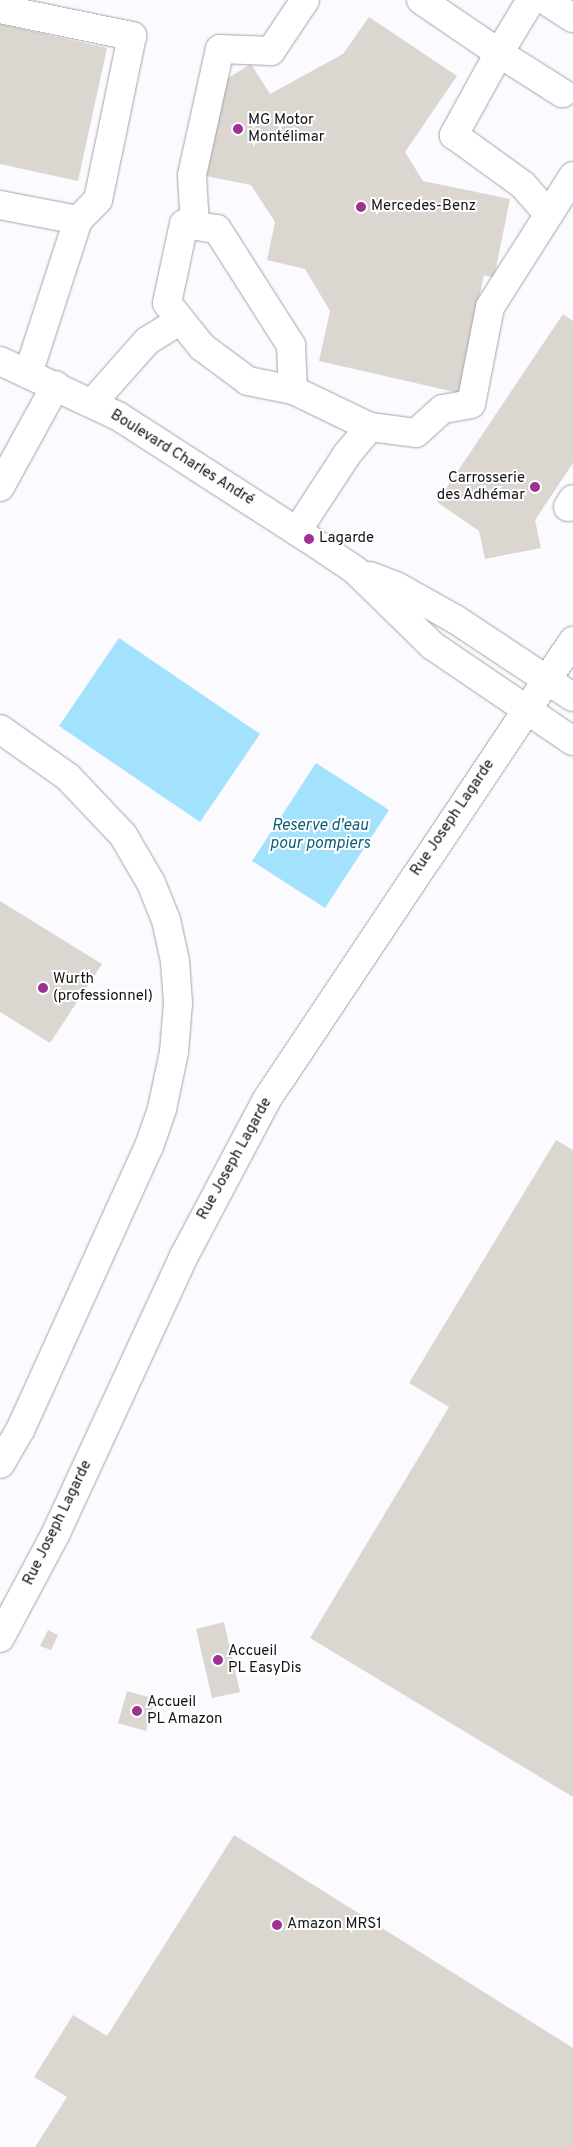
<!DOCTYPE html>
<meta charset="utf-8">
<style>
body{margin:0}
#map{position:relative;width:573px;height:2147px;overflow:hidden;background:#fbfaff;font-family:Overpass,sans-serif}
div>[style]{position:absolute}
.water>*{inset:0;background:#a2e2fd}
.building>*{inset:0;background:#dbd6d0}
.roads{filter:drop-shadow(0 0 1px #a4a2a8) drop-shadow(0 0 1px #a4a2a8)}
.minor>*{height:28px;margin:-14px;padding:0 14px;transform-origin:14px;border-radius:14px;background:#fff}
.dots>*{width:14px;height:14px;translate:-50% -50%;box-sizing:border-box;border:2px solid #fff;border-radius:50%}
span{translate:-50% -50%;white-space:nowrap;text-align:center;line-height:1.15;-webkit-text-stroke:4px #fff;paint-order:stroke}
.poi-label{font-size:15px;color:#151517}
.left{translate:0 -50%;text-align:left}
.right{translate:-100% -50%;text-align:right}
.street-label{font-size:15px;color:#151517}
.water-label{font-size:16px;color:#0b6079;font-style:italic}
</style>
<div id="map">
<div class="water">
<div style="clip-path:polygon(119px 638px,260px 734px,200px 822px,59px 726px)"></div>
<div style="clip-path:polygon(316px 763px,389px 810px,325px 908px,252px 861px)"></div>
</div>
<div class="building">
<div style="clip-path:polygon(369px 17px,457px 76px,405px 152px,423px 181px,510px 199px,494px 278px,484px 275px,459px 393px,319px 361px,330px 311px,305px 269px,267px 260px,275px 222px,251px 185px,200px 175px,220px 83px,251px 64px,270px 94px,343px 54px)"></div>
<div style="clip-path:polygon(0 24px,107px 48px,78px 181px,0 164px)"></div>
<div style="clip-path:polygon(563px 314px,573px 321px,573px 463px,535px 520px,541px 548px,485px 559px,479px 531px,437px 502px)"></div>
<div style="clip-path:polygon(0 901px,102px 964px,50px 1043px,0 1012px)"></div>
<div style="clip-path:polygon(556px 1140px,573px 1150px,573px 1797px,310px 1638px,449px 1407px,409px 1383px)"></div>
<div style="clip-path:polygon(224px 1622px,240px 1692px,212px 1698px,196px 1629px)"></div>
<div style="clip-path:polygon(48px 1630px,58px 1635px,51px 1650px,40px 1646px)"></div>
<div style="clip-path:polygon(127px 1691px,155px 1699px,146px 1731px,118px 1723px)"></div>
<div style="clip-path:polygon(234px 1835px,573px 2048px,573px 2147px,35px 2147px,67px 2097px,34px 2077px,73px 2015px,107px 2036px)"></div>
</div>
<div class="roads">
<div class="minor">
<div style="left:421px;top:0;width:94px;rotate:34.2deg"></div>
<div style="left:499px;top:53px;width:94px;rotate:118.8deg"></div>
<div style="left:454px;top:135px;width:85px;rotate:35.9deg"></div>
<div style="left:523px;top:185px;width:38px;rotate:49deg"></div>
<div style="left:531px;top:0;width:62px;rotate:121.1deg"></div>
<div style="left:499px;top:53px;width:75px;rotate:32.4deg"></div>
<div style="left:545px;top:0;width:33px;rotate:33deg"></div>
<div style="left:0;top:9px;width:135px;rotate:11.6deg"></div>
<div style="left:132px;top:36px;width:167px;rotate:101.7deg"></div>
<div style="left:98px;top:200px;width:28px;rotate:135deg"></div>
<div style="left:0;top:205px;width:79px;rotate:10.9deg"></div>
<div style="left:78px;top:220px;width:162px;rotate:108deg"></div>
<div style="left:195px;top:226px;width:51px;rotate:-93.4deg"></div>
<div style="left:192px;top:175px;width:129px;rotate:-77.5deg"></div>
<div style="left:220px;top:49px;width:51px;rotate:2.2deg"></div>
<div style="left:271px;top:51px;width:61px;rotate:-56.3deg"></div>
<div style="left:0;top:361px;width:130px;rotate:25deg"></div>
<div style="left:118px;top:416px;width:227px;rotate:32.8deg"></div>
<div style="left:309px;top:539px;width:55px;rotate:34deg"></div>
<div style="left:355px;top:570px;width:109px;rotate:44.3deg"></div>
<div style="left:433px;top:646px;width:169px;rotate:34.2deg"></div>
<div style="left:293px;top:390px;width:46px;rotate:-168.7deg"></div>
<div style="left:248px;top:381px;width:57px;rotate:-143.5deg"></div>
<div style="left:202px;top:347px;width:56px;rotate:-128.5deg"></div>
<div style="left:167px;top:303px;width:81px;rotate:-77.9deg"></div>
<div style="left:184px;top:224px;width:33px;rotate:9deg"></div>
<div style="left:217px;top:229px;width:138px;rotate:57.5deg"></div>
<div style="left:291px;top:345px;width:45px;rotate:87.5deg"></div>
<div style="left:293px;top:390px;width:85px;rotate:25.7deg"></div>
<div style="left:370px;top:427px;width:38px;rotate:130deg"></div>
<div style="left:346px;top:456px;width:90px;rotate:123.2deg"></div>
<div style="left:92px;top:403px;width:83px;rotate:-48.4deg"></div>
<div style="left:147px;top:341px;width:39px;rotate:-32deg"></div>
<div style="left:370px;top:427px;width:46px;rotate:7.4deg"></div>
<div style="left:416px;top:433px;width:36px;rotate:-42deg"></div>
<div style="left:443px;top:409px;width:28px;rotate:-10deg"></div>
<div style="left:471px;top:404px;width:99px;rotate:-78.9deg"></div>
<div style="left:490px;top:307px;width:155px;rotate:-57.6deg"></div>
<div style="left:0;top:487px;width:116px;rotate:-61.2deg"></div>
<div style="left:568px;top:507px;width:9px;rotate:-58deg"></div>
<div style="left:370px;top:576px;width:28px;rotate:21deg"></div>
<div style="left:396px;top:586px;width:68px;rotate:29.2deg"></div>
<div style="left:455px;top:619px;width:141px;rotate:33.5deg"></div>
<div style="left:0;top:729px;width:83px;rotate:35.2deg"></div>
<div style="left:68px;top:777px;width:80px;rotate:46.5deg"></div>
<div style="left:123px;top:835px;width:56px;rotate:59.7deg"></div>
<div style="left:151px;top:883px;width:40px;rotate:68deg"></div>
<div style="left:166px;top:920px;width:42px;rotate:77.6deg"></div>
<div style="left:175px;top:961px;width:42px;rotate:85.9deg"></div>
<div style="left:178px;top:1003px;width:49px;rotate:94.7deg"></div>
<div style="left:174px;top:1052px;width:58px;rotate:101.9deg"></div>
<div style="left:162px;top:1109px;width:39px;rotate:109deg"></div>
<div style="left:149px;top:1146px;width:312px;rotate:114.4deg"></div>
<div style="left:20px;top:1430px;width:39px;rotate:120deg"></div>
<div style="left:0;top:1638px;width:119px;rotate:-61.9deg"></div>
<div style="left:56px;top:1533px;width:305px;rotate:-65.2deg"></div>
<div style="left:184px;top:1256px;width:178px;rotate:-62.1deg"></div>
<div style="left:267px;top:1099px;width:551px;rotate:-56.25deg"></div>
</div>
</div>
<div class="dots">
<div style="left:238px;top:129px;background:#9d3294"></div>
<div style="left:361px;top:207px;background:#9d3294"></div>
<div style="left:535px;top:487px;background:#9d3294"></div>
<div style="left:309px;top:539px;background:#9d3294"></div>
<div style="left:43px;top:988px;background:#9d3294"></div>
<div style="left:218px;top:1660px;background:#9d3294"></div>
<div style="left:137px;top:1711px;background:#9d3294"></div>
<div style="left:277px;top:1925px;background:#9d3294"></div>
</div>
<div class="poi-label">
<span class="left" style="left:248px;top:129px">MG Motor<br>Montélimar</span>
<span class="left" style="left:371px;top:207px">Mercedes-Benz</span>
<span class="right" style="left:525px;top:487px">Carrosserie<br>des Adhémar</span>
<span class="left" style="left:319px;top:539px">Lagarde</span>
<span class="left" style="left:53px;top:988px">Wurth<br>(professionnel)</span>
<span class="left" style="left:228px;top:1660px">Accueil<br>PL EasyDis</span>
<span class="left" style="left:147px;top:1711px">Accueil<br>PL Amazon</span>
<span class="left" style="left:287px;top:1925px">Amazon MRS1</span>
</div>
<div class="street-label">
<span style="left:182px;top:458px;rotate:32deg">Boulevard Charles André</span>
<span style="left:453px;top:818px;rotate:-56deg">Rue Joseph Lagarde</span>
<span style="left:235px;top:1159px;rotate:-61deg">Rue Joseph Lagarde</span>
<span style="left:58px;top:1523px;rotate:-64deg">Rue Joseph Lagarde</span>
</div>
<div class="water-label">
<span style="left:320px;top:835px">Reserve d'eau<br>pour pompiers</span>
</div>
</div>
